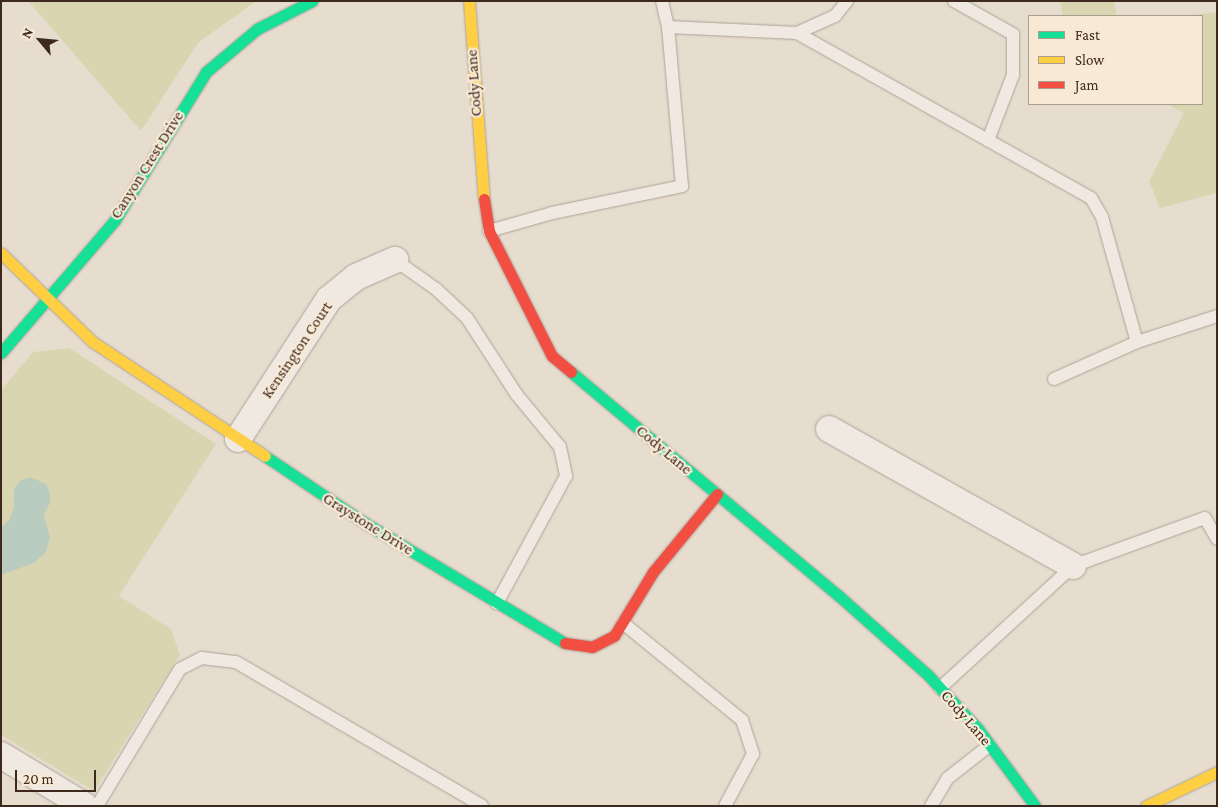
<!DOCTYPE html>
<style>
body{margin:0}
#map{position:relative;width:1218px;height:807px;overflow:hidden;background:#e7ddcf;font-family:"Crimson Pro",serif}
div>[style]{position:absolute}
.green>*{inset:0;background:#dad5b1}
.water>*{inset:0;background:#baccbf}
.roads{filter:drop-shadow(0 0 1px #ada297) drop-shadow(0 0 1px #ada297)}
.lane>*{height:12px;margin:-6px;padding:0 6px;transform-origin:6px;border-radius:6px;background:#efe9e1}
.street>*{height:26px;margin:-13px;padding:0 13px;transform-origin:13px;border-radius:13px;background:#efe9e1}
.fast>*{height:11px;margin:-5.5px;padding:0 5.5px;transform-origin:5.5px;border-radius:5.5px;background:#16e098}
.slow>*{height:11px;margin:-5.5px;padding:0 5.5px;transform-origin:5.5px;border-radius:5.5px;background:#ffcf43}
.jam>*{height:11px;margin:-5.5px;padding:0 5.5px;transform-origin:5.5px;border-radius:5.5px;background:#f24e42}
span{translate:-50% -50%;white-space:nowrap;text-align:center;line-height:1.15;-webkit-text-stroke:4.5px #f8e9d5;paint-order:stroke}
.street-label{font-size:16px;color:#3d291e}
.frame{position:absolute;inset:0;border:2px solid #3d291e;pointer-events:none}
.legend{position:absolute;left:1028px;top:15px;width:175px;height:90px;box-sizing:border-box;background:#f8e9d5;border:1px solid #ad9c8c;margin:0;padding:6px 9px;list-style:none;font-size:15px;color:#3d291e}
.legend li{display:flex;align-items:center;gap:10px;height:25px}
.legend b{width:25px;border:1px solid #ad9c8c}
.north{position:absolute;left:15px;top:15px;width:50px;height:50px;-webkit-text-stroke:4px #f8e9d5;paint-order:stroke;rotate:298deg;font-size:14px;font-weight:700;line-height:20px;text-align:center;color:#3d291e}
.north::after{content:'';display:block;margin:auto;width:18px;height:22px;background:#3d291e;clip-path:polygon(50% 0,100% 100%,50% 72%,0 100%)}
.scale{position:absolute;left:15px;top:770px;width:81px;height:22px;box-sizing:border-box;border:2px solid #3d291e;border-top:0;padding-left:6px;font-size:15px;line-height:18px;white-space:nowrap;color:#3d291e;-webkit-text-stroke:4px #f8e9d5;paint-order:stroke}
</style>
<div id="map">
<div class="green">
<div style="clip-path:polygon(28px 1px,256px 1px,198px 43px,141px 131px)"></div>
<div style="clip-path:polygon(1060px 1px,1114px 1px,1117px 16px,1063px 16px)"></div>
<div style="clip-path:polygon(1217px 12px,1217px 193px,1160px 208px,1149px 181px,1184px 113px,1167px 104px,1202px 104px,1202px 16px,1182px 16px)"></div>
<div style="clip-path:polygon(69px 348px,216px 444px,119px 596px,171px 629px,180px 655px,94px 791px,1px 735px,1px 390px,33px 352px)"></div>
</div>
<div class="water">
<div style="clip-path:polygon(30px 477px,46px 484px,50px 493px,50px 503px,44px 514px,50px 537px,46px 552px,34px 563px,1px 575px,1px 527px,10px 519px,14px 507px,14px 489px,20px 481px)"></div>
</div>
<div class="roads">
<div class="lane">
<div style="left:954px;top:1px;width:68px;rotate:29.2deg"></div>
<div style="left:1013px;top:34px;width:41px;rotate:90deg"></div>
<div style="left:1013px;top:75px;width:70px;rotate:111deg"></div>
<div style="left:668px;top:27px;width:129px;rotate:2.7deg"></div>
<div style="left:797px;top:33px;width:337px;rotate:29.3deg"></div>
<div style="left:1091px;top:198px;width:22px;rotate:60deg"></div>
<div style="left:1102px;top:217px;width:130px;rotate:74.4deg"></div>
<div style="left:797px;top:33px;width:42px;rotate:-24.1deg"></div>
<div style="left:835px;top:16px;width:19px;rotate:-51deg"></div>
<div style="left:489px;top:231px;width:66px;rotate:-15.9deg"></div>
<div style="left:552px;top:213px;width:133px;rotate:-11.7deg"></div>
<div style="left:682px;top:186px;width:160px;rotate:-95deg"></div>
<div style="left:668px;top:27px;width:27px;rotate:-103deg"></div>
<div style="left:395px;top:260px;width:50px;rotate:35.3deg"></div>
<div style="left:436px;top:289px;width:42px;rotate:43.1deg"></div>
<div style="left:467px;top:318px;width:92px;rotate:57deg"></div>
<div style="left:517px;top:395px;width:67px;rotate:50.4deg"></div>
<div style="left:560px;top:447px;width:30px;rotate:78deg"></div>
<div style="left:566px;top:476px;width:145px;rotate:118.5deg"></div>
<div style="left:1054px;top:379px;width:91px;rotate:-24deg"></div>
<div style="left:1137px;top:342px;width:84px;rotate:-18deg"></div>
<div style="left:623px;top:623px;width:154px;rotate:39.2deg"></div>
<div style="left:742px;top:720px;width:36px;rotate:72deg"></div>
<div style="left:753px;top:754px;width:59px;rotate:118.3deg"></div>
<div style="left:940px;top:688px;width:180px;rotate:-42.5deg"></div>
<div style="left:1073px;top:566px;width:140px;rotate:-20deg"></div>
<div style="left:1205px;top:518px;width:24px;rotate:60deg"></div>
<div style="left:97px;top:806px;width:160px;rotate:-58.8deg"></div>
<div style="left:180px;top:669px;width:25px;rotate:-27deg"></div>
<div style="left:202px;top:658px;width:34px;rotate:7deg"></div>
<div style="left:236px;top:662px;width:285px;rotate:30.3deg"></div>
<div style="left:931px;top:806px;width:33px;rotate:-59deg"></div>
<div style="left:948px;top:778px;width:53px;rotate:-38.2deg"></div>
</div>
<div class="street">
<div style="left:829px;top:429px;width:280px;rotate:29.3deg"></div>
<div style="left:238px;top:439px;width:167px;rotate:-57deg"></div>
<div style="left:329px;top:299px;width:35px;rotate:-39deg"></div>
<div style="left:356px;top:277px;width:43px;rotate:-23.6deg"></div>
<div style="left:1px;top:755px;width:98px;rotate:31.3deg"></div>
</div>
<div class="fast">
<div style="left:1px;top:353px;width:175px;rotate:-49.4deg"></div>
<div style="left:115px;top:220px;width:174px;rotate:-58.4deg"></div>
<div style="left:206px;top:72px;width:67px;rotate:-40.1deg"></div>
<div style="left:257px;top:29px;width:62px;rotate:-27deg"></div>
<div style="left:571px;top:372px;width:349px;rotate:39.9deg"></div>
<div style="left:839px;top:596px;width:119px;rotate:41.6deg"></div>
<div style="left:928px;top:675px;width:74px;rotate:47.2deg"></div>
<div style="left:978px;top:729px;width:96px;rotate:53.5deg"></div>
<div style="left:265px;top:456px;width:120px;rotate:33.8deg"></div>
<div style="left:365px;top:523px;width:233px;rotate:31deg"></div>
</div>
<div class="slow">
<div style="left:469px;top:1px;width:199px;rotate:85.7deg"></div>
<div style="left:1px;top:253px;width:128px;rotate:44.1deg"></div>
<div style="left:93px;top:342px;width:206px;rotate:33.5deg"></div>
<div style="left:1146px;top:806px;width:79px;rotate:-25.6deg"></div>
</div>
<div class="jam">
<div style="left:484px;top:199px;width:32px;rotate:81deg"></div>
<div style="left:489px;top:231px;width:140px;rotate:63.3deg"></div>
<div style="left:552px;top:356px;width:25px;rotate:40deg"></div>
<div style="left:565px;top:643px;width:27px;rotate:8deg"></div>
<div style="left:592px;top:647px;width:25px;rotate:-27deg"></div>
<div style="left:614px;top:636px;width:75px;rotate:-58.6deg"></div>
<div style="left:653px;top:572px;width:101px;rotate:-50.6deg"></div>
</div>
</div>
<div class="street-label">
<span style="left:474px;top:83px;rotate:-94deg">Cody Lane</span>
<span style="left:147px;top:165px;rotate:-58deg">Canyon Crest Drive</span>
<span style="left:297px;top:350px;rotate:-56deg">Kensington Court</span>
<span style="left:664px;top:450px;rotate:40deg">Cody Lane</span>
<span style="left:368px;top:524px;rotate:32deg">Graystone Drive</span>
<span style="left:966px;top:718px;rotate:49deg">Cody Lane</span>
</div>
<div class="frame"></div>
<ul class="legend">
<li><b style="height:6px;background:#16e098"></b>Fast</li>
<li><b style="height:6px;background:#ffcf43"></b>Slow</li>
<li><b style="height:6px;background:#f24e42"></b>Jam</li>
</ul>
<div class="north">N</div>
<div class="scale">20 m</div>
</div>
